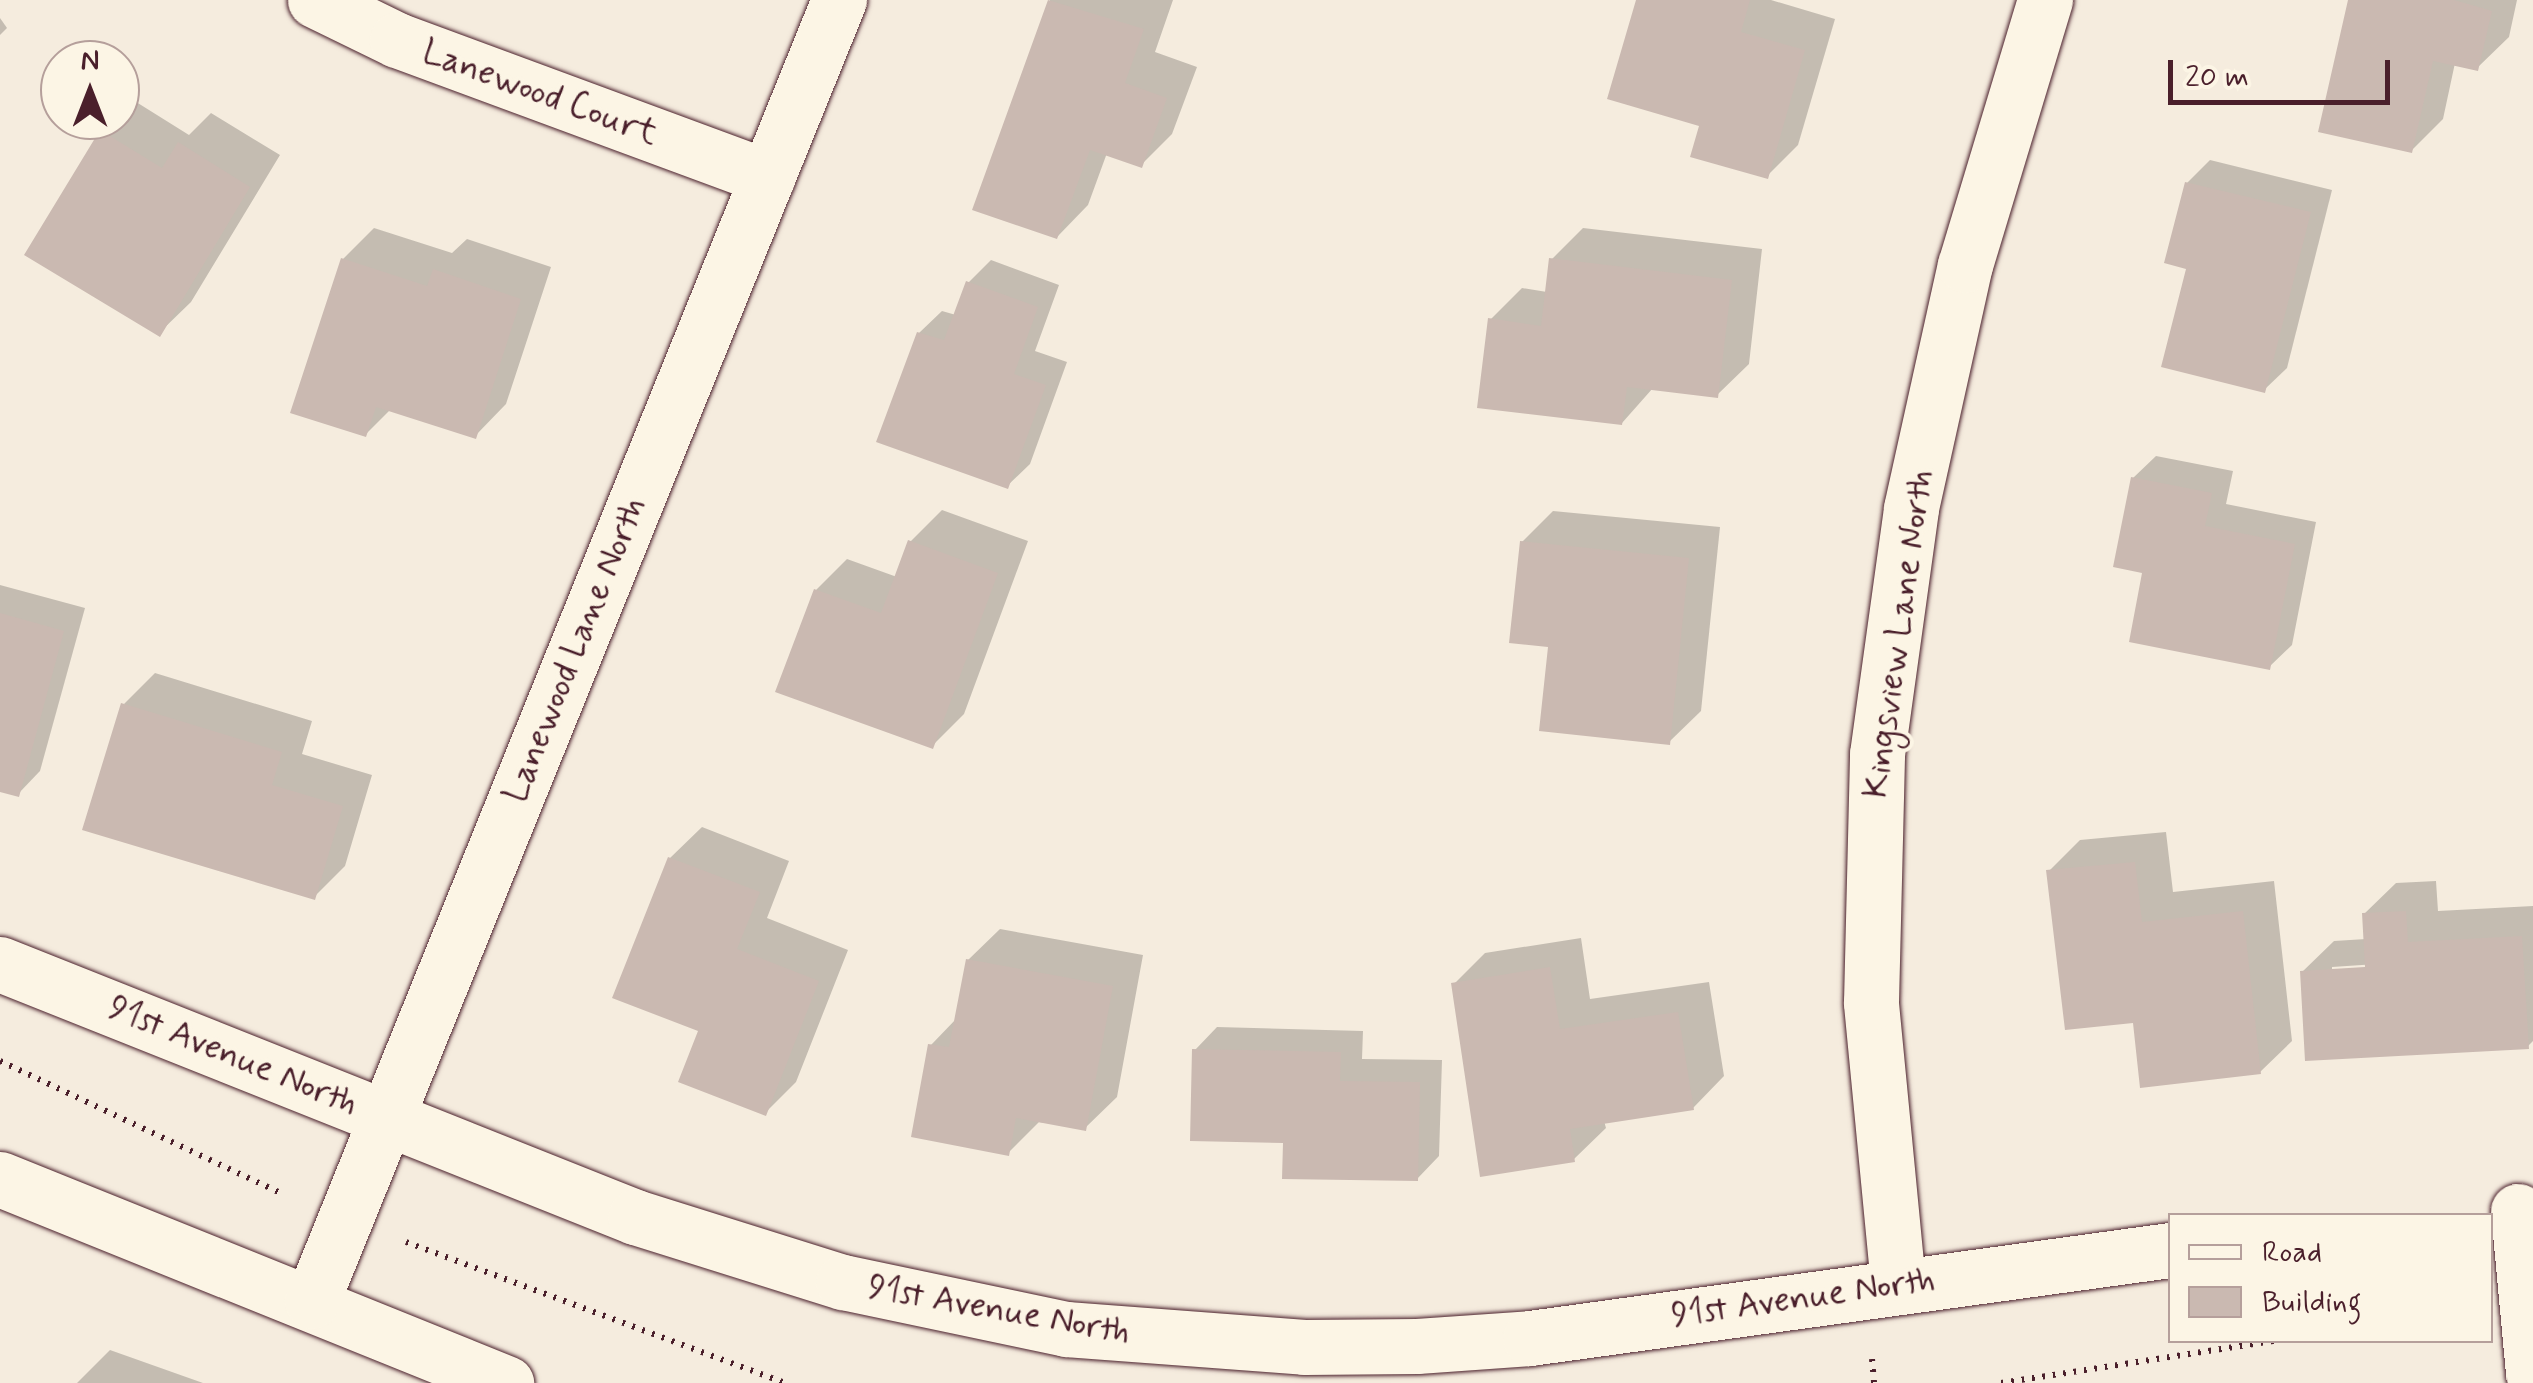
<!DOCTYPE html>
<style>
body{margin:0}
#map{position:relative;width:2533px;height:1383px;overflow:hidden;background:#f5ecde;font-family:Mynerve,sans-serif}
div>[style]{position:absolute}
.shadow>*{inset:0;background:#0003}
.building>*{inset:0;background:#cab9b1}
.path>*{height:6px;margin-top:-3px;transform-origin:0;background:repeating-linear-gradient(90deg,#4a1f2b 0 2.5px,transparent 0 10.5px)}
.roads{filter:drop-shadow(0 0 2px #4a1f2b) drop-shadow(0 0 2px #4a1f2b)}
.minor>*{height:55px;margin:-27.5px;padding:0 27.5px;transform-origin:27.5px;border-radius:27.5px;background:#fcf5e5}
span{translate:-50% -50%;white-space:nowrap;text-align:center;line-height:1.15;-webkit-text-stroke:8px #fcf5e5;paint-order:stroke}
.street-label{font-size:35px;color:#4a1f2b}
.legend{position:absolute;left:2168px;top:1213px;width:325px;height:130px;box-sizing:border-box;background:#fcf5e5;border:2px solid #b59f9b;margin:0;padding:12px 18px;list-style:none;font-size:30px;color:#4a1f2b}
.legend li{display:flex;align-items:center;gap:20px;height:50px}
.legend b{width:50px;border:2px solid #b59f9b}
.north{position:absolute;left:40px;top:40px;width:100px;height:100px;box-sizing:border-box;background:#fcf5e5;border:2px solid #b59f9b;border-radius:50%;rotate:0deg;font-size:28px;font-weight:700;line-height:40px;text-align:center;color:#4a1f2b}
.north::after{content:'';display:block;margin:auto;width:35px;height:45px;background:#4a1f2b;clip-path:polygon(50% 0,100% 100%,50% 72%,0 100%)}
.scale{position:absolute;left:2168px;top:60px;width:222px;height:45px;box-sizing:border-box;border:5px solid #4a1f2b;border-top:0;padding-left:12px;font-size:30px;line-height:35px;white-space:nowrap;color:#4a1f2b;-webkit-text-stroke:8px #fcf5e5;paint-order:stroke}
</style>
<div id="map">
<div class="shadow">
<div style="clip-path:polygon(1050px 0,1173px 0,1155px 52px,1197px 67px,1172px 134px,1141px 165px,1107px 153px,1088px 205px,1057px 237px,975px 208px)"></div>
<div style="clip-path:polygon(1639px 0,1771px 0,1835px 19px,1798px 145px,1767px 176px,1702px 125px)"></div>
<div style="clip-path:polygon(2350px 0,2517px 0,2509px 37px,2477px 68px,2455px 63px,2443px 119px,2411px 151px)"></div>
<div style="clip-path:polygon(0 18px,7px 28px,0 35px)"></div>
<div style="clip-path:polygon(133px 100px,189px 135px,211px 113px,280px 155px,191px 302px,159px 333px,102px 132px)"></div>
<div style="clip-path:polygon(2210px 160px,2332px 190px,2287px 368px,2264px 390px,2189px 267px,2187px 183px)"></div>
<div style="clip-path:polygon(374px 228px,452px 253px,467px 239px,551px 267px,506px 404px,475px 436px,391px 409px,365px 435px,343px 259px)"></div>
<div style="clip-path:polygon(1583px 228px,1762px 249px,1749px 364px,1717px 395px,1653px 388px,1622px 423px,1491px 319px,1522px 288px,1547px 292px,1552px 259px)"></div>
<div style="clip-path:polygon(991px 260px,1059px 285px,1035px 351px,1067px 362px,1030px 464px,1007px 486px,919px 333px,942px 311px,956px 315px,968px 283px)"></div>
<div style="clip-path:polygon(2156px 456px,2233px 471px,2226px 504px,2316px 522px,2292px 645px,2269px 667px,2133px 478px)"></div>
<div style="clip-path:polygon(942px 510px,1028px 541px,964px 714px,932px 746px,816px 590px,847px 559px,897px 577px,911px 541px)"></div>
<div style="clip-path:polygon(1553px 511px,1720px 527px,1701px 711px,1669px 742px,1550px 644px,1522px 542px)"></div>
<div style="clip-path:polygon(0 585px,85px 608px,40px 771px,18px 794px,0 789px)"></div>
<div style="clip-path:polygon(155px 673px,312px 721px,302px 754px,372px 775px,345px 866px,314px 897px,124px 704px)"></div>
<div style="clip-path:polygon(702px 827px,789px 861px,767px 918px,848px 950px,796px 1082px,765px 1113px,701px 1030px,670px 858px)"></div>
<div style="clip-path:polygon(2166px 832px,2173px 892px,2274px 881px,2292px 1041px,2260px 1072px,2136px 1020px,2049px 871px,2080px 840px)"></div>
<div style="clip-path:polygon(evenodd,2436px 881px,2438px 911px,2533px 906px,2533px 1041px,2528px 1046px,2302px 972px,2334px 941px,2366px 939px,2364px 914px,2396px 883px,2436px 881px,2377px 964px,2378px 969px,2332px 972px,2332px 967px,2377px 964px)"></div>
<div style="clip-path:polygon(1000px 929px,1143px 955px,1117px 1097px,1085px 1128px,1039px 1122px,1008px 1153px,931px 1045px,957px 1018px,968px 960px)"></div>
<div style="clip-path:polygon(1581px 938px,1590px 999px,1709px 982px,1724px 1076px,1693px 1108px,1604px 1121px,1606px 1128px,1574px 1159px,1454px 984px,1485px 953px)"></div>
<div style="clip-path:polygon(1217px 1027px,1363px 1031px,1362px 1059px,1442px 1060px,1439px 1156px,1417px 1179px,1285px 1141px,1195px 1050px)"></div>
<div style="clip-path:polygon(110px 1350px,203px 1383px,77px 1383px)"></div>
</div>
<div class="building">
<div style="clip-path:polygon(1048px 0,1144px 29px,1125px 83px,1167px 98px,1142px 168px,1090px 150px,1057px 239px,972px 210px)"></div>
<div style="clip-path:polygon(1636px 0,1750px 0,1741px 32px,1805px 50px,1768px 179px,1690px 157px,1699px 126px,1607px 99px)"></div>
<div style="clip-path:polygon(2348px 0,2454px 0,2492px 11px,2478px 71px,2433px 61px,2412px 153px,2318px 132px)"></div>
<div style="clip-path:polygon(100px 130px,162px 168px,178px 142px,250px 187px,160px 337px,24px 255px)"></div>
<div style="clip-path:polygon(2185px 182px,2311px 212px,2265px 393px,2161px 367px,2186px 269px,2164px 263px)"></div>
<div style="clip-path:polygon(341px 258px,427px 286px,433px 269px,521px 299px,476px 439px,376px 407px,366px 437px,290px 413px)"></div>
<div style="clip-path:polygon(1549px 258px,1732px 280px,1718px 398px,1627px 387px,1622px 425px,1477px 408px,1488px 318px,1541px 326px)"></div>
<div style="clip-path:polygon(966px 281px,1038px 307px,1014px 374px,1046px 385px,1008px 489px,876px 442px,917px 332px,944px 340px)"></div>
<div style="clip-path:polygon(2131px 477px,2212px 493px,2205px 526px,2295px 544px,2270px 670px,2129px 642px,2142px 573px,2113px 567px)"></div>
<div style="clip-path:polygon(908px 540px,998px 573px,933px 749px,775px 692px,814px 589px,881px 613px)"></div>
<div style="clip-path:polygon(1520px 541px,1689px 558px,1670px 745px,1539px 731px,1548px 647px,1509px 643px)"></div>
<div style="clip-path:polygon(0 613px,64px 631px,19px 797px,0 792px)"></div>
<div style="clip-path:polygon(121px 703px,282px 752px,272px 785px,343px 806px,315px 900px,82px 830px)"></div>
<div style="clip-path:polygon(668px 857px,760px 892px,737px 949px,819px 981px,766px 1116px,678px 1082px,698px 1031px,612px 998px)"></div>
<div style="clip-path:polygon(2135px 862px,2142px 922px,2243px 911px,2261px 1074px,2140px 1088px,2133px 1023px,2065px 1030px,2046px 870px)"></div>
<div style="clip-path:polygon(2406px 911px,2408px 942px,2522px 936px,2529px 1049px,2305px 1061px,2300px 971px,2365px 967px,2362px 913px)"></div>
<div style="clip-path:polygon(966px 959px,1113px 986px,1086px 1131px,1016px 1118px,1009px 1156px,911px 1137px,928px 1044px,949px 1047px)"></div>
<div style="clip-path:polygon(1550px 967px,1560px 1029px,1678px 1012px,1694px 1110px,1570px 1129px,1575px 1162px,1480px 1177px,1451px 983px)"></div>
<div style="clip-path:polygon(1192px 1049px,1341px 1052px,1340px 1081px,1420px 1082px,1418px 1181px,1282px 1179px,1283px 1143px,1190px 1141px)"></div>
</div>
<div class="path">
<div style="left:0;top:1061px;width:313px;rotate:25.2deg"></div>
<div style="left:406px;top:1242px;width:404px;rotate:20.4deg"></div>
<div style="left:1872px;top:1359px;width:24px;rotate:85deg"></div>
<div style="left:2001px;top:1383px;width:280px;rotate:-8.8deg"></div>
</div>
<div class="roads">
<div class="minor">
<div style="left:315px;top:0;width:91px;rotate:26deg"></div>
<div style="left:397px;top:40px;width:395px;rotate:20.3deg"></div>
<div style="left:0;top:964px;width:684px;rotate:21.72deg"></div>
<div style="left:635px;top:1217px;width:218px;rotate:17.4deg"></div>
<div style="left:843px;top:1282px;width:228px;rotate:11.9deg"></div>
<div style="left:1066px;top:1329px;width:239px;rotate:4.3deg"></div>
<div style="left:1304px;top:1347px;width:113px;rotate:-0.5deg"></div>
<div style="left:1417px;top:1346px;width:113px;rotate:-4deg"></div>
<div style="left:1530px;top:1338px;width:646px;rotate:-7.83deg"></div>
<div style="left:0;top:1179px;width:546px;rotate:21.96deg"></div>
<div style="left:2518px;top:1211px;width:163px;rotate:84.7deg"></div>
<div style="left:1898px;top:1284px;width:283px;rotate:-95.5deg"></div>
<div style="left:1871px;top:1002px;width:248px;rotate:-88.6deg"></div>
<div style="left:1877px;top:754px;width:248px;rotate:-82.1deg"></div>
<div style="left:1911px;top:508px;width:249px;rotate:-77.5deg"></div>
<div style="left:1965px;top:265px;width:277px;rotate:-73.2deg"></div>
<div style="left:312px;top:1301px;width:1404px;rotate:-67.95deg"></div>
</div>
</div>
<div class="street-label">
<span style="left:540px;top:93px;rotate:20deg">Lanewood Court</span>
<span style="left:1899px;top:634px;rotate:-82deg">Kingsview Lane North</span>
<span style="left:575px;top:650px;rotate:-68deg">Lanewood Lane North</span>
<span style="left:233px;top:1056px;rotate:22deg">91st Avenue North</span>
<span style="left:1803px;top:1298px;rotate:-8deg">91st Avenue North</span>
<span style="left:999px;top:1310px;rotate:10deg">91st Avenue North</span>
</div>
<ul class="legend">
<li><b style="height:12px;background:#fcf5e5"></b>Road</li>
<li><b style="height:28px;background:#cab9b1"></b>Building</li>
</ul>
<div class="north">N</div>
<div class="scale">20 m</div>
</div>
